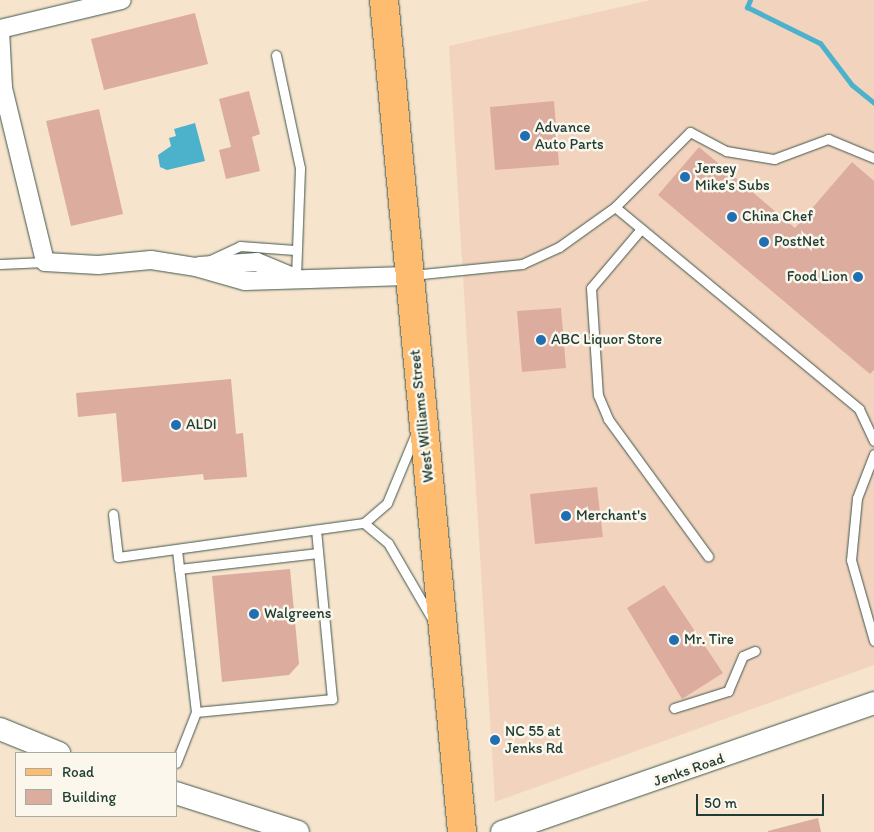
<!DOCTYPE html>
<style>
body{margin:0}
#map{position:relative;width:874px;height:832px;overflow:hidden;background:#f6e4cd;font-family:Itim,sans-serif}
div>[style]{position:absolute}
.built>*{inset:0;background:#f2d4be}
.water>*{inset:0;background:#4cb2cb}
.stream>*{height:5px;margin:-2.5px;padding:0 2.5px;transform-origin:2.5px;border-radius:2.5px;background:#4cb2cb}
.building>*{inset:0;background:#dcac9e}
.roads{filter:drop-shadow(0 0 1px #3f564b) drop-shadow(0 0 1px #3f564b)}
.service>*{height:9px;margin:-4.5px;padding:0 4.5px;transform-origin:4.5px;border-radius:4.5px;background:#fff}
.minor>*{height:18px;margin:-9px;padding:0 9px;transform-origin:9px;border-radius:9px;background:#fff}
.tertiary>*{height:22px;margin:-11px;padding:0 11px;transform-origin:11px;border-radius:11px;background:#fff}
.primary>*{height:28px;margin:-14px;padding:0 14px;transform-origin:14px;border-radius:14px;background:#febc71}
.dots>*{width:14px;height:14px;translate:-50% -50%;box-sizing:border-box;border:2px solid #fbf7ec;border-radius:50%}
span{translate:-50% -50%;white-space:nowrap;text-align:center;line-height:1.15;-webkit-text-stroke:5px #fbf7ec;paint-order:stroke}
.poi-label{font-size:15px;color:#1f3d34}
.left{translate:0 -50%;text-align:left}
.right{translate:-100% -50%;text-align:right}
.street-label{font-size:15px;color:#1f3d34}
.legend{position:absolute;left:15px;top:752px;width:162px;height:65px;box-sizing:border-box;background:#fbf7ec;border:1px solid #a3ada2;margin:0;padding:6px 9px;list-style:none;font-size:15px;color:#1f3d34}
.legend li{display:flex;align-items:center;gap:10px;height:25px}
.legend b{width:25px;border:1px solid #a3ada2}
.scale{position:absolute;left:696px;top:794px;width:128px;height:22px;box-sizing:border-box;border:2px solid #1f3d34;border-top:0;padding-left:6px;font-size:15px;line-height:18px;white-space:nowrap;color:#1f3d34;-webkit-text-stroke:4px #fbf7ec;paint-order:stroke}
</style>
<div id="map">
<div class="built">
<div style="clip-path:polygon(651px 0,874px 0,874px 665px,495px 802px,449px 46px)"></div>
</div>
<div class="water">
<div style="clip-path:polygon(195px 123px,205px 161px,167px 170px,160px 167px,158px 155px,171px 146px,169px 138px,176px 136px,174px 129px)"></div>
</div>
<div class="stream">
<div style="left:750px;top:0;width:8px;rotate:113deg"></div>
<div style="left:747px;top:7px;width:81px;rotate:26.3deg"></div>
<div style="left:820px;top:43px;width:53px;rotate:52.7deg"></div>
<div style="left:852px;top:85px;width:28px;rotate:39deg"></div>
</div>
<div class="building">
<div style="clip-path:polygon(195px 13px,208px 64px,104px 90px,91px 39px)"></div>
<div style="clip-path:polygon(249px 91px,260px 134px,252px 137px,260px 171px,226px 179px,219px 150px,231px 147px,219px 99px)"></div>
<div style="clip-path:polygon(554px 101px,559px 165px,495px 170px,490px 107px)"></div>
<div style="clip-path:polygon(99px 109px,123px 214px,71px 226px,46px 121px)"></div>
<div style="clip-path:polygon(699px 147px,795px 228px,852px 162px,874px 181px,874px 370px,870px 374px,658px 195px)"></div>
<div style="clip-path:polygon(561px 308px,566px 368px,522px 372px,517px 311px)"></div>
<div style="clip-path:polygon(231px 379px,236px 434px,243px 433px,247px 477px,204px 480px,203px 474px,122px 482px,116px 413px,78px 417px,76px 393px)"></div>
<div style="clip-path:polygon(597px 487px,603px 537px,535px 544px,530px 494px)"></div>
<div style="clip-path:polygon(290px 569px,299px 664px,289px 675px,222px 682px,212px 576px)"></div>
<div style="clip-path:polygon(664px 585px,723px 673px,682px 699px,627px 608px)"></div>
<div style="clip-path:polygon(818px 818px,821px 832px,768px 832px,768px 831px)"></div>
</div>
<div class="roads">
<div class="service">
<div style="left:276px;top:55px;width:116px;rotate:78deg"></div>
<div style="left:300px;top:168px;width:110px;rotate:92.1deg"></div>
<div style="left:615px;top:207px;width:106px;rotate:-45deg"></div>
<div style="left:690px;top:132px;width:41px;rotate:27.8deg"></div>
<div style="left:726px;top:151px;width:49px;rotate:9.5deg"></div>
<div style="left:774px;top:159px;width:58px;rotate:-20.3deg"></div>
<div style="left:828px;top:139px;width:50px;rotate:22.4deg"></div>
<div style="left:641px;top:229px;width:77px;rotate:130.3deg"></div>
<div style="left:591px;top:288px;width:107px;rotate:86.3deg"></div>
<div style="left:598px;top:395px;width:26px;rotate:67deg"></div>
<div style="left:608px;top:419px;width:170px;rotate:53.9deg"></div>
<div style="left:208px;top:261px;width:35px;rotate:-25deg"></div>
<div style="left:240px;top:246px;width:55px;rotate:4.2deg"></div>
<div style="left:0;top:264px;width:45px;rotate:-2.5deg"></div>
<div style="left:412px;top:275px;width:111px;rotate:-5.7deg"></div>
<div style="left:522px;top:264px;width:41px;rotate:-24.7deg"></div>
<div style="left:559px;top:247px;width:69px;rotate:-35.5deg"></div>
<div style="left:615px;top:207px;width:317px;rotate:39.6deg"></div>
<div style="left:859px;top:409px;width:35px;rotate:65deg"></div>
<div style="left:874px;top:454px;width:47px;rotate:111.1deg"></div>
<div style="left:857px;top:498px;width:62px;rotate:95.5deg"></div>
<div style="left:851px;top:560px;width:84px;rotate:74.1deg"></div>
<div style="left:113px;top:514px;width:43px;rotate:83.4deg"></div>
<div style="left:118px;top:557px;width:248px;rotate:-7.9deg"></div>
<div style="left:364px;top:523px;width:30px;rotate:-41deg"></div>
<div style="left:387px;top:503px;width:76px;rotate:-67.5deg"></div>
<div style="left:364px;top:523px;width:31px;rotate:40deg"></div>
<div style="left:388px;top:543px;width:91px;rotate:59.8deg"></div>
<div style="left:179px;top:569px;width:140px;rotate:-6.6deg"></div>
<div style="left:674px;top:708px;width:57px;rotate:-17.5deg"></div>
<div style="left:728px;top:691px;width:38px;rotate:-67deg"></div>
<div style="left:743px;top:656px;width:13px;rotate:-23deg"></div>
<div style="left:196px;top:712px;width:137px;rotate:-5.5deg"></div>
<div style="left:332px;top:699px;width:170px;rotate:-95.4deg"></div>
<div style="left:176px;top:763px;width:55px;rotate:-68.6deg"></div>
<div style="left:196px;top:712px;width:163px;rotate:-96.7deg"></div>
</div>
<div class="minor">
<div style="left:0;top:29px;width:125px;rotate:-13.4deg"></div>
<div style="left:0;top:30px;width:58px;rotate:87deg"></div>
<div style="left:3px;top:88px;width:179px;rotate:76.4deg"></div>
<div style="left:45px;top:262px;width:53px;rotate:3.2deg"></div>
<div style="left:98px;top:265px;width:53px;rotate:-5.4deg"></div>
<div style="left:151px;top:260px;width:46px;rotate:8.8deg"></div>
<div style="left:196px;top:267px;width:51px;rotate:15.9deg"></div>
<div style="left:245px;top:281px;width:162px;rotate:-1.8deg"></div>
<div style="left:199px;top:266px;width:58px;rotate:-3.9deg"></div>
<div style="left:257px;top:262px;width:41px;rotate:22.8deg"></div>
</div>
<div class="tertiary">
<div style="left:0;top:729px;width:64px;rotate:22.1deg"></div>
<div style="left:176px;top:793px;width:128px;rotate:17.7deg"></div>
<div style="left:502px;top:832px;width:394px;rotate:-19.1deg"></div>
</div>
<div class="primary">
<div style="left:384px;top:0;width:836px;rotate:84.64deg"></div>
</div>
</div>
<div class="dots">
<div style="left:525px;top:136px;background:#1f6fb2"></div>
<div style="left:685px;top:177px;background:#1f6fb2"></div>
<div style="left:732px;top:217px;background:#1f6fb2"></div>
<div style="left:764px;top:242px;background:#1f6fb2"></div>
<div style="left:858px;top:277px;background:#1f6fb2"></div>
<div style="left:541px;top:340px;background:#1f6fb2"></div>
<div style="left:176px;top:425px;background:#1f6fb2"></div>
<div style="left:566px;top:516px;background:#1f6fb2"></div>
<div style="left:254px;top:614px;background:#1f6fb2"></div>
<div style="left:674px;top:640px;background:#1f6fb2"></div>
<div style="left:495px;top:740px;background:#1f6fb2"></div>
</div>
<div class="poi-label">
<span class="left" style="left:535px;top:136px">Advance<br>Auto Parts</span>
<span class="left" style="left:695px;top:177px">Jersey<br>Mike's Subs</span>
<span class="left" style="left:742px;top:217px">China Chef</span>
<span class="left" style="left:774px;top:242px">PostNet</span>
<span class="right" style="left:848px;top:277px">Food Lion</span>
<span class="left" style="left:551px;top:340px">ABC Liquor Store</span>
<span class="left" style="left:186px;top:425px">ALDI</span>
<span class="left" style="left:576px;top:516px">Merchant's</span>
<span class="left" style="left:264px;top:614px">Walgreens</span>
<span class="left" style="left:684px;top:640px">Mr. Tire</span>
<span class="left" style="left:505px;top:740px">NC 55 at<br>Jenks Rd</span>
</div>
<div class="street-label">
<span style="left:422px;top:416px;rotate:-96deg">West Williams Street</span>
<span style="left:689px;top:770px;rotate:-19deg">Jenks Road</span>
</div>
<ul class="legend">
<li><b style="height:6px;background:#febc71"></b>Road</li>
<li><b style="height:14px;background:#dcac9e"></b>Building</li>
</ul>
<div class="scale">50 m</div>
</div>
